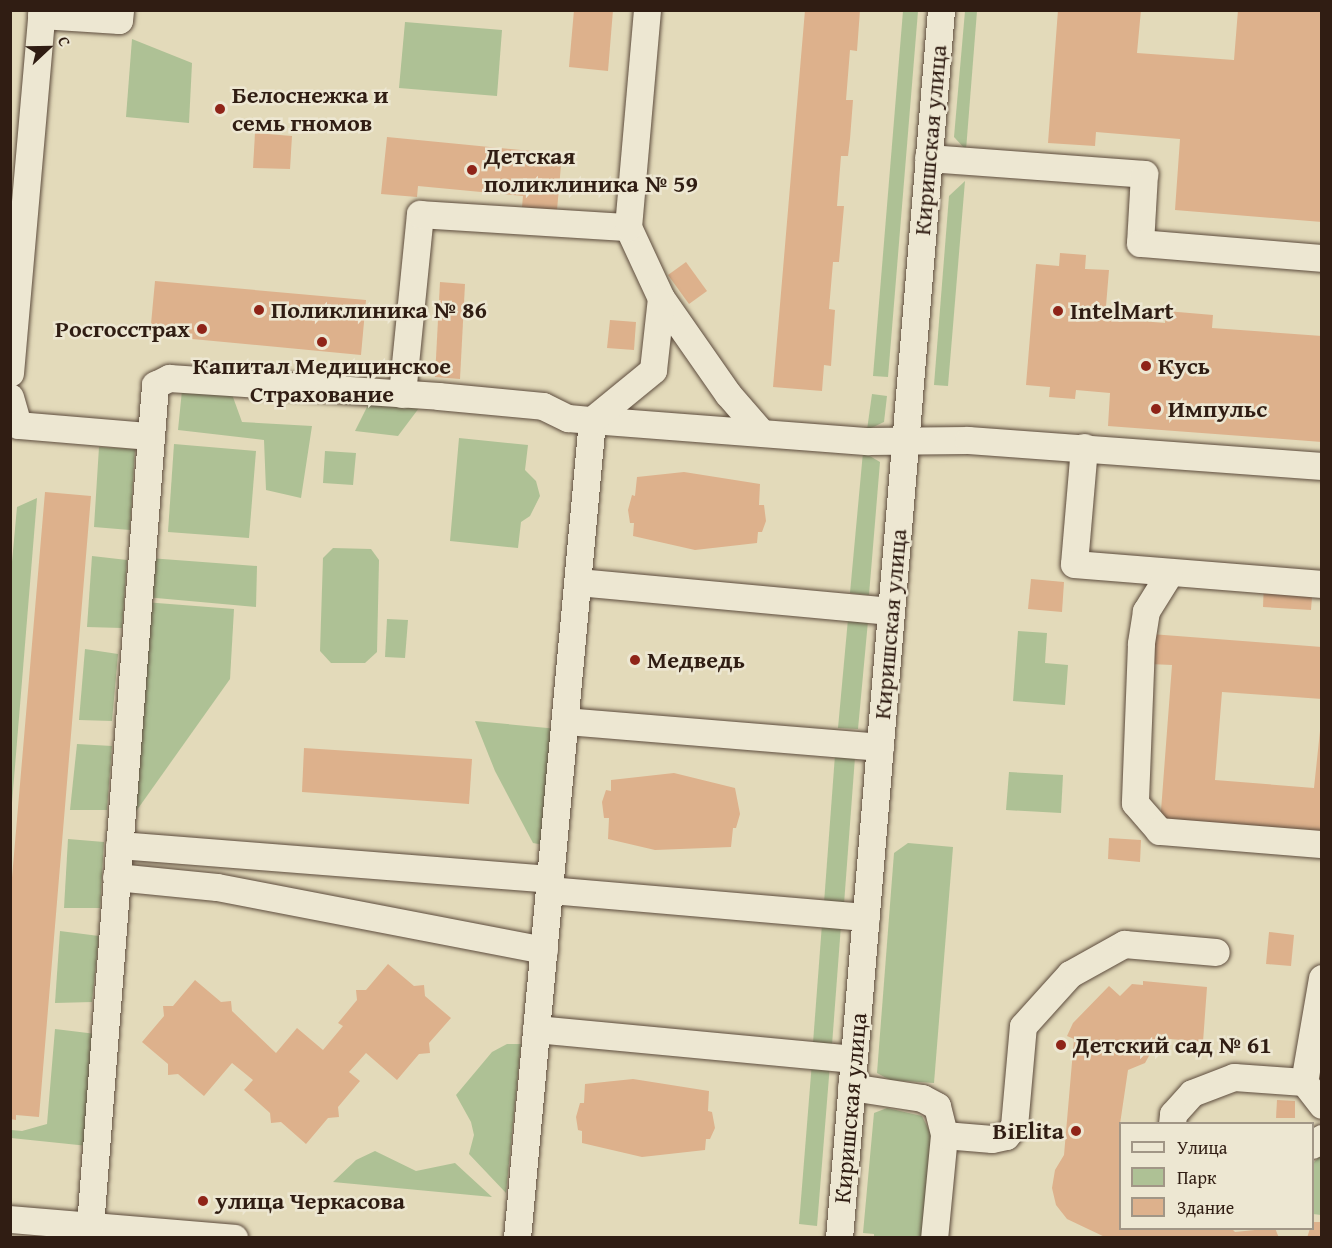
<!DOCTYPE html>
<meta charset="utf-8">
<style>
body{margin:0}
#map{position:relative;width:1332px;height:1248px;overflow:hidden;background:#e3daba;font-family:"Gentium Book Plus",serif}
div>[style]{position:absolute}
.green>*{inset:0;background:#aec195}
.building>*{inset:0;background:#ddb18c}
.roads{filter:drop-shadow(0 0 2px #5d4c3d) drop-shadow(0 0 2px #5d4c3d)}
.minor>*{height:27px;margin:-13.5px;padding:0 13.5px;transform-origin:13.5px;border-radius:13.5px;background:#ede7d2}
.dots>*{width:16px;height:16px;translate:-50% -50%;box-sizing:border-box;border:3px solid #ede7d2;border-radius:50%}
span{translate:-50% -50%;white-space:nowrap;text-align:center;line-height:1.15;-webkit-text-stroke:5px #ede7d2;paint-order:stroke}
.poi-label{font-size:24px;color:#301d13;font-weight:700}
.left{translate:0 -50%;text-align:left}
.right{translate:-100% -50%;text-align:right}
.street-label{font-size:24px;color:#301d13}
.frame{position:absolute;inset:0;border:12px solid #301d13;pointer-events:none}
.legend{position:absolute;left:1119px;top:1122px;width:195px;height:108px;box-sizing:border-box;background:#ede7d2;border:2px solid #a19686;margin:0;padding:8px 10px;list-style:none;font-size:18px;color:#301d13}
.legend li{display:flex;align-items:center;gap:12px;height:30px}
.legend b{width:30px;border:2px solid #a19686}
.north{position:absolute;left:18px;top:18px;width:60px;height:60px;-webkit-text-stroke:4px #ede7d2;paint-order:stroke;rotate:68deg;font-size:16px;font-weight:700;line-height:24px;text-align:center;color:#301d13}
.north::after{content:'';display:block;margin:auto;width:21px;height:27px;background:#301d13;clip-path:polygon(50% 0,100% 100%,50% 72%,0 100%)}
</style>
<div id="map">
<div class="green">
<div style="clip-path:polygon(903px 11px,918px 11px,888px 377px,873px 376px)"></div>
<div style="clip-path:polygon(965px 11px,977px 11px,966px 150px,954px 137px)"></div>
<div style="clip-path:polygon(405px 22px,502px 30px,497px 96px,399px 88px)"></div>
<div style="clip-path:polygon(132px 39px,192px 63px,189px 123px,126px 117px)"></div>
<div style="clip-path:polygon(965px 181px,948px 386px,934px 385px,949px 196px)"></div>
<div style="clip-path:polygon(229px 386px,242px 422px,312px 426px,301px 498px,266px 490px,264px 440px,178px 430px,182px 390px)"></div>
<div style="clip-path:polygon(872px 394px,887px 396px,884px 422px,867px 430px)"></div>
<div style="clip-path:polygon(371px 399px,422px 404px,398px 436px,355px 431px)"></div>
<div style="clip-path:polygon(459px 438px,528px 445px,525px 470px,536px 481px,540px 496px,530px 516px,521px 522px,518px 548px,450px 541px)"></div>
<div style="clip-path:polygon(174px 444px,256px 451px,249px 538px,168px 532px)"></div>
<div style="clip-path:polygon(99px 447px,135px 449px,130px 530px,94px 527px)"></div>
<div style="clip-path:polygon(325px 451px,356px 453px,353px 485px,323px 483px)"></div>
<div style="clip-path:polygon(863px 452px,880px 462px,869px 595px,850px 593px)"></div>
<div style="clip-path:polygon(37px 498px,11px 815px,11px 573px,17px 507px)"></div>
<div style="clip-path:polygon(333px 548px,371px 549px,379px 560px,377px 652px,365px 663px,331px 663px,320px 651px,323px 558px)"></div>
<div style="clip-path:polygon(92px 556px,127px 560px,122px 628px,87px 627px)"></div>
<div style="clip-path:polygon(149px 558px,257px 566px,256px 607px,145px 597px)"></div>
<div style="clip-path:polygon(144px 602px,234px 609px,230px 679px,132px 817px)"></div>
<div style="clip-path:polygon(387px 619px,408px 620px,405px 658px,385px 657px)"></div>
<div style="clip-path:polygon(848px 619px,868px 621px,858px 729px,838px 728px)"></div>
<div style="clip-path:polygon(1018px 631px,1047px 633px,1045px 663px,1068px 665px,1065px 705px,1013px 701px)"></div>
<div style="clip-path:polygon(85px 649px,118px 654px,112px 721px,79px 720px)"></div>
<div style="clip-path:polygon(475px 721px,558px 729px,549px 846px,533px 843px,495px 771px)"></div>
<div style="clip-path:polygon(77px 744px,112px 746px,107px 810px,70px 810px)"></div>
<div style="clip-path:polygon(835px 755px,855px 757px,844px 904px,824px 903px)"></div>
<div style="clip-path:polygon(1009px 772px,1063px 775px,1061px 813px,1006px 810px)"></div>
<div style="clip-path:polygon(68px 839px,104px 842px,100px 908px,64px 908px)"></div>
<div style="clip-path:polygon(908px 843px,953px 847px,934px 1083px,890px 1080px,877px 1073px,894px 853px)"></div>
<div style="clip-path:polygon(822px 924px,841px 925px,832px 1045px,813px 1043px)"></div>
<div style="clip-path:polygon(60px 931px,99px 936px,92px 1002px,55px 1003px)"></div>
<div style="clip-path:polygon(55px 1029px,96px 1034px,88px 1146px,11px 1138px,11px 1130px,22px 1131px,47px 1124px)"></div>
<div style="clip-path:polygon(507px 1044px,521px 1044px,506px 1193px,469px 1154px,474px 1135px,471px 1122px,456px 1095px,492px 1052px)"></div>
<div style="clip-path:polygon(812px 1062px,830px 1064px,817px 1226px,799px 1224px)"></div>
<div style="clip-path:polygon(887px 1108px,922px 1116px,931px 1134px,922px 1237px,874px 1237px,874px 1234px,863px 1233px,874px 1113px)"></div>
<div style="clip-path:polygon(375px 1151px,416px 1171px,455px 1163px,492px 1197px,333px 1182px,356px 1160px)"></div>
<div style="clip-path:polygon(1321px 1155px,1321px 1215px,1313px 1214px,1313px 1163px)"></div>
</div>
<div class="building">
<div style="clip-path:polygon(574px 10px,613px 10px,608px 71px,569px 67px)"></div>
<div style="clip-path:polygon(805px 10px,860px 10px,857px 51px,850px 50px,846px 100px,853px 100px,850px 139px,848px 156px,841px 156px,837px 206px,844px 206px,839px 262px,833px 262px,829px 309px,835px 310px,831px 366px,824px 365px,822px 391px,773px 387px)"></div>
<div style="clip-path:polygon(1058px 10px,1141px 10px,1137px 53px,1234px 60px,1238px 10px,1322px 10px,1322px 222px,1175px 210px,1180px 139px,1096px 132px,1095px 146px,1048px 143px)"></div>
<div style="clip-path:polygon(255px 133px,292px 136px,290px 169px,253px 168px)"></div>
<div style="clip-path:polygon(387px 137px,562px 154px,557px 210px,522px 207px,523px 196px,418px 186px,417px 197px,381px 194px)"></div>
<div style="clip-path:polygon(1060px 253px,1086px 255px,1085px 269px,1109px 270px,1105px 318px,1165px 323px,1166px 311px,1213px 315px,1212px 328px,1322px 336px,1322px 442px,1108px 426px,1110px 393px,1076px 390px,1075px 399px,1049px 397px,1050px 387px,1026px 385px,1036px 264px,1059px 266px)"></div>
<div style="clip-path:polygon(686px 262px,707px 291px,689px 304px,668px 275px)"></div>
<div style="clip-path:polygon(155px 281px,366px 300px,361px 355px,150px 335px)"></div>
<div style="clip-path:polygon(440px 282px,465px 284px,460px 379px,435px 377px)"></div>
<div style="clip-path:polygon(610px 320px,636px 322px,634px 350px,607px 348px)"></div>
<div style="clip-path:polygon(684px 472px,760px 484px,759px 505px,764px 505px,766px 521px,762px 532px,758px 532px,757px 543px,695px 550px,633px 536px,634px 523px,630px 523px,628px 510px,632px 495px,635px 496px,637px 477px)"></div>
<div style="clip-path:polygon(45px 492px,91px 496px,39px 1117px,16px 1115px,16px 1120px,10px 1119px,10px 901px)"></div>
<div style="clip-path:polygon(1031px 579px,1064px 582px,1062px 612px,1028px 609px)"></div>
<div style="clip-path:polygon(1264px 581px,1313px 584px,1311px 610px,1263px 607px)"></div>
<div style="clip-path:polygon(1151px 634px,1322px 647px,1322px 699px,1222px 692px,1215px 780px,1314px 788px,1322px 712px,1322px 837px,1160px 824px,1172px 665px,1149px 664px)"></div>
<div style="clip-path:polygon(304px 748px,472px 759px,469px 804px,302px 792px)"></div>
<div style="clip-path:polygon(674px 773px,735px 788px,740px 814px,736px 828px,733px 828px,731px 847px,655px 850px,608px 839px,609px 818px,604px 818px,602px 802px,606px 790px,611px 791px,611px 780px)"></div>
<div style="clip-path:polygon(1109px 838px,1141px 840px,1140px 862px,1108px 859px)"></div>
<div style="clip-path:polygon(1269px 932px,1294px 935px,1291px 966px,1266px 964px)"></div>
<div style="clip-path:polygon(388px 964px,414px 986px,424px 985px,425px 996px,451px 1018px,429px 1043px,430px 1053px,419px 1054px,397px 1080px,366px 1053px,349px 1072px,360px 1081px,338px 1107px,339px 1117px,328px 1118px,306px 1144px,281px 1122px,271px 1123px,270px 1113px,244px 1090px,253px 1080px,232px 1063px,204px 1096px,178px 1074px,168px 1075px,168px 1064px,142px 1042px,164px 1016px,163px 1006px,173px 1006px,195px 980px,221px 1002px,231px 1001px,232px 1011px,276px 1053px,297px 1028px,323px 1050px,343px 1026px,338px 1023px,357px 1000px,356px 990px,366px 990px)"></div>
<div style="clip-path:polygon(1143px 981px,1207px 987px,1203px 1042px,1159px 1038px,1145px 1063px,1128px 1070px,1120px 1124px,1120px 1228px,1231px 1228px,1235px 1232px,1275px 1228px,1279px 1238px,1107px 1238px,1067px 1219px,1056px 1205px,1052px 1188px,1055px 1170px,1064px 1155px,1074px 1039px,1067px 1036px,1073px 1023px,1109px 986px,1120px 996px,1132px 984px,1143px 985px)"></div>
<div style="clip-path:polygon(633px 1079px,709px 1091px,708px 1111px,712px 1112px,715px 1128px,710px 1139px,706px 1139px,705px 1150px,642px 1157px,582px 1143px,582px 1131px,578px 1130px,576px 1117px,580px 1103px,584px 1103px,585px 1084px)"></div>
<div style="clip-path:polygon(1277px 1100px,1295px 1101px,1295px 1118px,1276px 1118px)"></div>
<div style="clip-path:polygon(1312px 1222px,1322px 1222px,1321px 1238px,1307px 1238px)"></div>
</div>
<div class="roads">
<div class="minor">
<div style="left:41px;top:15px;width:78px;rotate:3.7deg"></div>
<div style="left:119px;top:20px;width:10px;rotate:-84deg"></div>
<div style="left:928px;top:158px;width:217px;rotate:4.2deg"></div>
<div style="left:1144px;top:174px;width:69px;rotate:93.3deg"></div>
<div style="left:1140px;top:243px;width:183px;rotate:4.7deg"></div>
<div style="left:628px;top:227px;width:78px;rotate:65.1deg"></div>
<div style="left:661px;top:298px;width:117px;rotate:55.1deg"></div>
<div style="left:728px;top:394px;width:50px;rotate:49deg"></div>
<div style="left:10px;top:373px;width:364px;rotate:-85deg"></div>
<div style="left:402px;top:394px;width:181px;rotate:-84.3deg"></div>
<div style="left:420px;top:214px;width:208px;rotate:3.6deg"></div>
<div style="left:628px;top:227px;width:218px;rotate:-85deg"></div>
<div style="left:10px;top:397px;width:29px;rotate:74deg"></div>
<div style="left:18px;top:425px;width:131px;rotate:4.8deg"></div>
<div style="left:1084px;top:447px;width:117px;rotate:94.9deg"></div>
<div style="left:1074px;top:564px;width:249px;rotate:4.6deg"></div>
<div style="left:1169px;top:574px;width:44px;rotate:121.9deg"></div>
<div style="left:1146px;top:611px;width:33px;rotate:99deg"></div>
<div style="left:1141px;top:644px;width:159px;rotate:92.2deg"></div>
<div style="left:1135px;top:803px;width:37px;rotate:49deg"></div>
<div style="left:1159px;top:831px;width:164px;rotate:4.6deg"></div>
<div style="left:578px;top:582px;width:314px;rotate:5.3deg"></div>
<div style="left:565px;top:721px;width:316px;rotate:4.7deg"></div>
<div style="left:119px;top:845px;width:432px;rotate:4.5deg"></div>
<div style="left:116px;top:877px;width:101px;rotate:5.7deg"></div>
<div style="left:217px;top:887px;width:333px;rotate:10.9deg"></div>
<div style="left:550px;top:890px;width:317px;rotate:4.9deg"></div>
<div style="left:1322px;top:978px;width:106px;rotate:99.8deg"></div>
<div style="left:1304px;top:1082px;width:29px;rotate:52deg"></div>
<div style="left:536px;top:1029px;width:319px;rotate:5.4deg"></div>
<div style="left:851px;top:1087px;width:72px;rotate:8.8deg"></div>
<div style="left:922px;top:1098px;width:17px;rotate:28deg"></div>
<div style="left:937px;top:1106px;width:30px;rotate:76deg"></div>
<div style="left:944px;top:1135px;width:103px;rotate:95.5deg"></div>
<div style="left:1172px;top:1124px;width:10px;rotate:-84deg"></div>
<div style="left:1173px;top:1114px;width:28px;rotate:-48deg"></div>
<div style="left:1192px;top:1093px;width:45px;rotate:-20.9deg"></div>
<div style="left:1234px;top:1077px;width:70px;rotate:4.1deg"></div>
<div style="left:944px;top:1135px;width:48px;rotate:4.8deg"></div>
<div style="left:992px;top:1139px;width:14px;rotate:-12deg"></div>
<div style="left:1006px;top:1136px;width:13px;rotate:-51deg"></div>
<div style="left:1014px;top:1126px;width:100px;rotate:-84.9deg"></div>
<div style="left:1023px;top:1026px;width:70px;rotate:-47.9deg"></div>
<div style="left:1070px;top:974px;width:62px;rotate:-29.1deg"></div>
<div style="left:1124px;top:944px;width:92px;rotate:5deg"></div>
<div style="left:1312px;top:1145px;width:12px;rotate:-35deg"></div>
<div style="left:10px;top:1219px;width:225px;rotate:4.8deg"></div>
<div style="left:90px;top:1226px;width:844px;rotate:-85.58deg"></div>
<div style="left:155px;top:385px;width:16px;rotate:-27deg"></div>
<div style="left:169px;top:378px;width:270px;rotate:3.8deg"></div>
<div style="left:438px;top:396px;width:105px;rotate:5.4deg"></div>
<div style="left:543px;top:406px;width:28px;rotate:26deg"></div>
<div style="left:568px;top:418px;width:24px;rotate:5deg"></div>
<div style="left:592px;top:420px;width:277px;rotate:4.4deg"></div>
<div style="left:868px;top:441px;width:100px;rotate:-0.6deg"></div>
<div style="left:968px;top:440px;width:355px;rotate:4.2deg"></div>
<div style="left:517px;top:1238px;width:821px;rotate:-84.76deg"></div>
<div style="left:592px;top:420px;width:79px;rotate:-39.3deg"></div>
<div style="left:653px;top:370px;width:72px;rotate:-83.7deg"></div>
<div style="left:839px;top:1238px;width:1232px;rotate:-85.25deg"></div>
</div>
</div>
<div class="dots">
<div style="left:220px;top:109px;background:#8f2418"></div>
<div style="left:472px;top:170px;background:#8f2418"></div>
<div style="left:259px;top:310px;background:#8f2418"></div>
<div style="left:1058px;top:311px;background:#8f2418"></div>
<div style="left:202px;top:329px;background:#8f2418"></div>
<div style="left:322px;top:342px;background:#8f2418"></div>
<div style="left:1146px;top:366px;background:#8f2418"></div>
<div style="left:1156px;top:409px;background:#8f2418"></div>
<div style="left:635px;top:660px;background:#8f2418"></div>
<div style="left:1061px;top:1045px;background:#8f2418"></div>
<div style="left:1076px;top:1131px;background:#8f2418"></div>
<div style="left:203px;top:1201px;background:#8f2418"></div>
</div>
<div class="poi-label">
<span class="left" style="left:232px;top:109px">Белоснежка и<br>семь гномов</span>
<span class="left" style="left:484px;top:170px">Детская<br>поликлиника № 59</span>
<span class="left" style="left:271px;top:310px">Поликлиника № 86</span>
<span class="left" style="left:1070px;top:311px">IntelMart</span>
<span class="right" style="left:190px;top:329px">Росгосстрах</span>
<span style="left:322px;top:380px">Капитал Медицинское<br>Страхование</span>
<span class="left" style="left:1158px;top:366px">Кусь</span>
<span class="left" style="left:1168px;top:409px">Импульс</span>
<span class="left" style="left:647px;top:660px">Медведь</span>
<span class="left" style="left:1073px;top:1045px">Детский сад № 61</span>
<span class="right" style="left:1064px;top:1131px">BiElita</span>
<span class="left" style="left:215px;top:1201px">улица Черкасова</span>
</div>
<div class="street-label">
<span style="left:930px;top:140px;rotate:-85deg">Киришская улица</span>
<span style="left:890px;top:624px;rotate:-85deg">Киришская улица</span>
<span style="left:850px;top:1108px;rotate:-85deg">Киришская улица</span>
</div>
<div class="frame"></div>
<ul class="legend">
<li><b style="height:8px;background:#ede7d2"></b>Улица</li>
<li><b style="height:16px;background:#aec195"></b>Парк</li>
<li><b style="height:16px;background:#ddb18c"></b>Здание</li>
</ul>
<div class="north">С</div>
</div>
